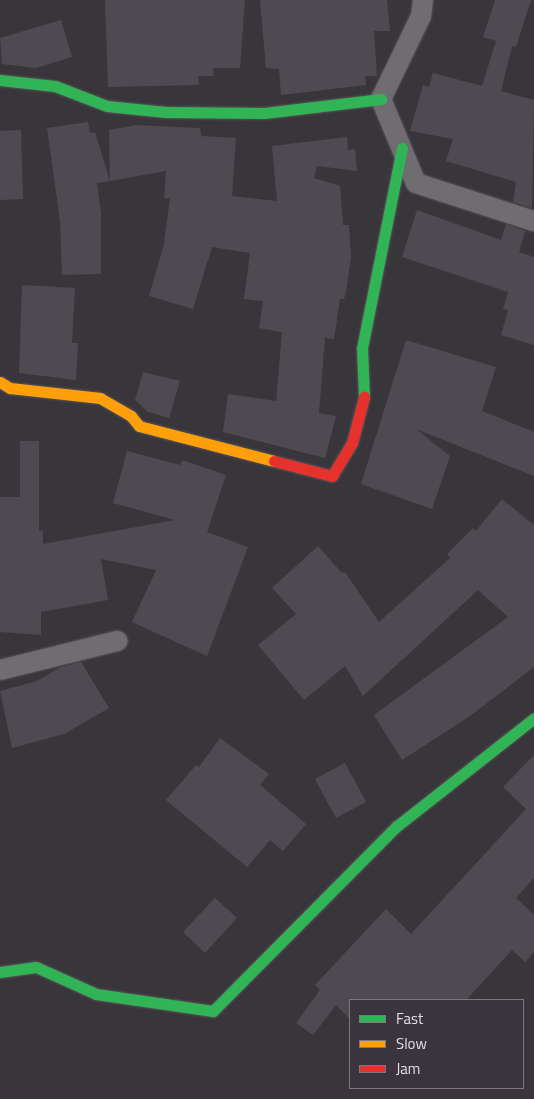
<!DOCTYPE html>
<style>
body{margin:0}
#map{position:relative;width:534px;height:1099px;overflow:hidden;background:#39363b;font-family:"Titillium Web",sans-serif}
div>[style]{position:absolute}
.building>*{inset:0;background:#4f4a51}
.roads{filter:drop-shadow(0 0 1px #585459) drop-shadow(0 0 1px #585459)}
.street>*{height:20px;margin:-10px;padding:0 10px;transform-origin:10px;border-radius:10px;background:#6f6d71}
.fast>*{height:11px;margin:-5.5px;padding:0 5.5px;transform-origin:5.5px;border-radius:5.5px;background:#30b455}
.slow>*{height:11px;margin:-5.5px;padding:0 5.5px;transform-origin:5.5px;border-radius:5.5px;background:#ff9f0a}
.jam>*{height:11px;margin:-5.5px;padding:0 5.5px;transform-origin:5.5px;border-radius:5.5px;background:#e5322d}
span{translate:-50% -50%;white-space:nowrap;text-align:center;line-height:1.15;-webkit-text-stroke:5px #3a343d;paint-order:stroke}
.legend{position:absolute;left:349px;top:999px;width:175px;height:90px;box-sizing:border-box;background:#3a343d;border:1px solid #7d787f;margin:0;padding:6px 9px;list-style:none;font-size:15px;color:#e2dee3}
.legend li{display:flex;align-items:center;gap:10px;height:25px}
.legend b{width:25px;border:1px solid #7d787f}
</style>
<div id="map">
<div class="building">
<div style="clip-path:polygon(105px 0,245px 0,240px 68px,213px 68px,214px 76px,198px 76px,199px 85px,108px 87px)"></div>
<div style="clip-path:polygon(260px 0,387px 0,390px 31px,374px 31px,377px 76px,365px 76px,366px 85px,281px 95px,279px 69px,266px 68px)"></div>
<div style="clip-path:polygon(495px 0,531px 0,516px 47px,512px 46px,501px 91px,534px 100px,532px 208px,513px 202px,516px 182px,446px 161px,453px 139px,410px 131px,423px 85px,429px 87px,433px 73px,482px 86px,496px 41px,483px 37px)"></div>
<div style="clip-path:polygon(61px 20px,72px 57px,36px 68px,2px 64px,0 38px)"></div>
<div style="clip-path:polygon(88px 122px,90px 133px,95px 132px,110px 181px,97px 183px,101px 213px,101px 274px,62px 275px,60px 221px,47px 128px)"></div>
<div style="clip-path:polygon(136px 125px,200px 128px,201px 136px,236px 138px,232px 196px,277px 201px,272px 146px,347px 137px,348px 150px,355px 149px,357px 171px,317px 166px,314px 178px,340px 186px,343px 225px,349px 225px,351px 257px,346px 292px,344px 299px,340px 299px,334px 339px,325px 338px,319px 413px,336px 416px,325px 458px,223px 432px,228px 394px,276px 401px,282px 332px,259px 328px,263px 301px,244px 299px,250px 253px,212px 247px,193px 309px,149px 296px,164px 244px,170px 198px,164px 198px,166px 171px,110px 181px,109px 130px)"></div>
<div style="clip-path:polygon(21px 130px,23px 199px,0 200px,0 131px)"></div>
<div style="clip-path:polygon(417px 210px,501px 240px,506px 224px,525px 231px,519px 252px,534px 257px,534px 345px,501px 335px,508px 310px,503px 309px,508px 292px,402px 257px)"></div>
<div style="clip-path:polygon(22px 285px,75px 288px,72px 343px,78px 343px,76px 380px,19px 373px)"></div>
<div style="clip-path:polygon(406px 340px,496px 367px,482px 411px,534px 432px,534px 476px,416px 429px,450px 456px,432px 509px,361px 484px)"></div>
<div style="clip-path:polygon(143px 372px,180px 381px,169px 418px,148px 412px,135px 400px)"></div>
<div style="clip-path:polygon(20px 441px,39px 441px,39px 530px,43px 531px,43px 544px,175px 520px,113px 503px,127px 451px,180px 465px,182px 460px,226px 475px,207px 532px,248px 547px,207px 656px,132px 622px,156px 570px,101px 559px,108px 600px,41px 612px,41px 635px,0 632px,0 497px,20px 497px)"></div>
<div style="clip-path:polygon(502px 499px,534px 525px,534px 667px,470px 716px,402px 760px,374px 715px,508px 617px,478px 590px,363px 696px,345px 666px,304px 700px,258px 645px,296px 614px,272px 588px,318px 546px,342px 573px,345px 572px,379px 622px,450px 558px,447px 554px,473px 528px,476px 531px)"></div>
<div style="clip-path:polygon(81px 662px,109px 708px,64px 734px,12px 748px,0 691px,37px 681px,61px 667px)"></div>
<div style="clip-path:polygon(220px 738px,269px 774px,260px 785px,306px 824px,283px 851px,270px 840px,247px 867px,166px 800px,196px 765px,199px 767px)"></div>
<div style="clip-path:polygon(534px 755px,534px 878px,516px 898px,534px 915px,534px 952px,525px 962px,512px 950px,466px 1000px,350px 1000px,350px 1019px,336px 1005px,313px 1035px,296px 1023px,320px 990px,315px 985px,386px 909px,411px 934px,526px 809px,503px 787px)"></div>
<div style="clip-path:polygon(345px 763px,366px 802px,336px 818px,315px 779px)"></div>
<div style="clip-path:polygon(215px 898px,237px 918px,205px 953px,183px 932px)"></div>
</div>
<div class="roads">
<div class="street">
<div style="left:423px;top:0;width:16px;rotate:97deg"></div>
<div style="left:421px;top:16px;width:92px;rotate:115.7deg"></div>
<div style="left:381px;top:99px;width:91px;rotate:67.4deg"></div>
<div style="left:416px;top:183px;width:124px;rotate:17.9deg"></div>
<div style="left:0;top:670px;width:121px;rotate:-13.9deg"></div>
</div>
<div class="fast">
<div style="left:0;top:80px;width:55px;rotate:6.2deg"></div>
<div style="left:55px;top:86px;width:56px;rotate:21deg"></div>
<div style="left:107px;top:106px;width:59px;rotate:5.8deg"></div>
<div style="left:166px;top:112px;width:98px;rotate:0.6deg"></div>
<div style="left:264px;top:113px;width:118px;rotate:-6.8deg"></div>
<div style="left:364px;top:397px;width:49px;rotate:-92.3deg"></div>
<div style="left:362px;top:348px;width:204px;rotate:-78.7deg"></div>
<div style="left:0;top:972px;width:36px;rotate:-8deg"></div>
<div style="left:36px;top:967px;width:66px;rotate:24.2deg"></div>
<div style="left:96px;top:994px;width:118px;rotate:8.3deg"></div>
<div style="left:213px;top:1011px;width:261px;rotate:-45.2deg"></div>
<div style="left:397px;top:826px;width:174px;rotate:-38.2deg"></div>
</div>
<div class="slow">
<div style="left:0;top:382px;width:12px;rotate:31deg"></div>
<div style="left:10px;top:388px;width:91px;rotate:6.3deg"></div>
<div style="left:100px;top:398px;width:36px;rotate:30deg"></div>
<div style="left:131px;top:416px;width:13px;rotate:51deg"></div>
<div style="left:139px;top:426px;width:139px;rotate:14.5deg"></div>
</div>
<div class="jam">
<div style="left:274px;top:461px;width:60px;rotate:14.5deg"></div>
<div style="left:332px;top:476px;width:39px;rotate:-59deg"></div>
<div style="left:352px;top:443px;width:48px;rotate:-75.4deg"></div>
</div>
</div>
<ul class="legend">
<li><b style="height:6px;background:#30b455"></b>Fast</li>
<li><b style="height:6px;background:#ff9f0a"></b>Slow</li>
<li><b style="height:6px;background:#e5322d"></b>Jam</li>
</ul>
</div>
